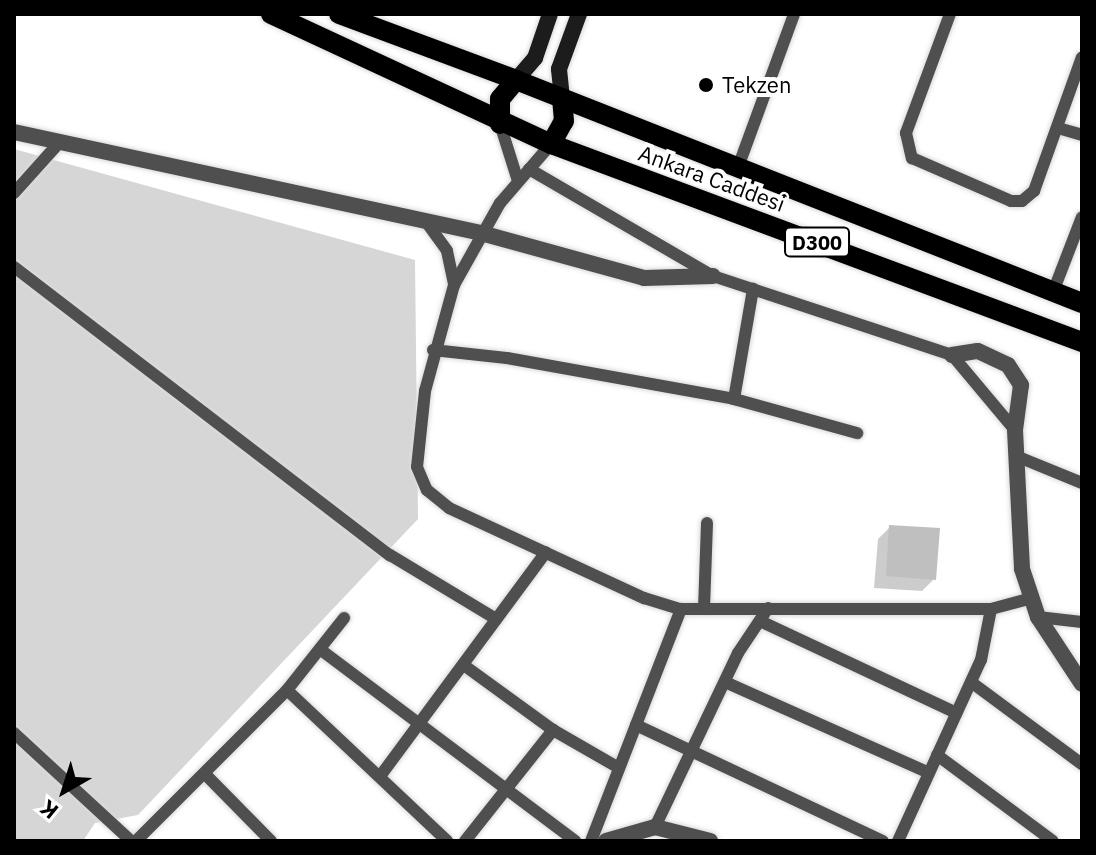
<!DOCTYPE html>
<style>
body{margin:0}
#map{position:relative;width:1096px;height:855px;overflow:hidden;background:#fff;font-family:"IBM Plex Sans",sans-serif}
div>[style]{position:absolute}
.green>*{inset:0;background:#d6d6d6}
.shadow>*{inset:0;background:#0003}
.building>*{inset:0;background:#bfbfbf}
.roads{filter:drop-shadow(0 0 2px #dbdbdb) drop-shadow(0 0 2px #dbdbdb)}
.minor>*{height:12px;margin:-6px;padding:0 6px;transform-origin:6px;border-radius:6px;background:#4f4f4f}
.tertiary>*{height:16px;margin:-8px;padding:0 8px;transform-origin:8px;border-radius:8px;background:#4f4f4f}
.secondary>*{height:16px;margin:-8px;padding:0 8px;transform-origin:8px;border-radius:8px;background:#1c1c1c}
.trunk>*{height:20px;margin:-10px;padding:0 10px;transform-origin:10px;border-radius:10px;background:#000}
.dots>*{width:22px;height:22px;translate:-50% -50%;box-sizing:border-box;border:4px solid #fff;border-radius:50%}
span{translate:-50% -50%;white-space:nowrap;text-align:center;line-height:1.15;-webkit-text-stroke:8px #fff;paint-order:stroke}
.shield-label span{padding:2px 6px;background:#fff;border:2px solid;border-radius:6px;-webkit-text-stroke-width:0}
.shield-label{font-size:20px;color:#000;font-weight:700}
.poi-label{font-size:22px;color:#000}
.left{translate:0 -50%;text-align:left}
.street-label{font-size:22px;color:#000}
.frame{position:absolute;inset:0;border:16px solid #000;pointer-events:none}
.north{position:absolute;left:24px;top:751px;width:80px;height:80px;-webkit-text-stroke:6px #fff;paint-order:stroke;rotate:219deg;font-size:22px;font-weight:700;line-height:32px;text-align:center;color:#000}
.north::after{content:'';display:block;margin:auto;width:28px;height:36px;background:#000;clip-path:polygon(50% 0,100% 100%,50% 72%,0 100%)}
</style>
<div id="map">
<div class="green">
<div style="clip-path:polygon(14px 149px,415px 260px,418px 519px,138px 815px,95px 823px,83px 841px,14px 841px)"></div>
</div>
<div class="shadow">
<div style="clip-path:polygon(890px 527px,934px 579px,922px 591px,874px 588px,878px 539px)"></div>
</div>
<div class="building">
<div style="clip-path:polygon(889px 525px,940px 528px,936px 580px,886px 576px)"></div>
</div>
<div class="roads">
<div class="minor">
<div style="left:950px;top:14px;width:127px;rotate:110.3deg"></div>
<div style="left:906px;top:133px;width:26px;rotate:77deg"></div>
<div style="left:912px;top:158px;width:108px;rotate:23.5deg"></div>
<div style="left:1011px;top:201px;width:11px"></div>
<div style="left:1022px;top:201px;width:16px;rotate:-40deg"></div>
<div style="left:1034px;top:191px;width:142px;rotate:-70.3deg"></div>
<div style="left:500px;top:124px;width:60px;rotate:72.5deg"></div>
<div style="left:1058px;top:128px;width:25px;rotate:16deg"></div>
<div style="left:551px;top:144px;width:78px;rotate:130.8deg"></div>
<div style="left:500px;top:203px;width:94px;rotate:119.3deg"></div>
<div style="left:454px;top:285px;width:110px;rotate:105.3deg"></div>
<div style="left:425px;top:391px;width:76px;rotate:96deg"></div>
<div style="left:417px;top:467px;width:25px;rotate:67deg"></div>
<div style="left:427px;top:490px;width:28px;rotate:39deg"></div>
<div style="left:449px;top:508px;width:215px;rotate:24.8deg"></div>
<div style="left:644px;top:598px;width:39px;rotate:17deg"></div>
<div style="left:681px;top:609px;width:310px"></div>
<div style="left:991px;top:609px;width:42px;rotate:-15deg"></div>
<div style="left:529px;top:169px;width:213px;rotate:30.2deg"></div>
<div style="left:713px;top:276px;width:252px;rotate:18.3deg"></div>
<div style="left:952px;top:355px;width:98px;rotate:50deg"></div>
<div style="left:737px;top:170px;width:166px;rotate:-69.9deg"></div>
<div style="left:14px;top:193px;width:66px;rotate:-48.1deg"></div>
<div style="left:427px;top:223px;width:34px;rotate:54deg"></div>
<div style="left:447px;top:251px;width:35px;rotate:78deg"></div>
<div style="left:14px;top:267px;width:474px;rotate:37.5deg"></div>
<div style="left:390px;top:555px;width:124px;rotate:31.1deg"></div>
<div style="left:1053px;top:292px;width:80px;rotate:-68.9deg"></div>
<div style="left:433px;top:350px;width:74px;rotate:6.2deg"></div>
<div style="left:507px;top:358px;width:231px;rotate:10.2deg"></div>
<div style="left:734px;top:399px;width:128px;rotate:15.5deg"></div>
<div style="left:734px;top:399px;width:112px;rotate:-80.2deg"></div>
<div style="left:1016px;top:456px;width:71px;rotate:22.2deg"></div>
<div style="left:704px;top:609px;width:86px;rotate:-88deg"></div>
<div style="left:1038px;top:617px;width:44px;rotate:6.5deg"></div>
<div style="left:760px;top:621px;width:217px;rotate:25.1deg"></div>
<div style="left:321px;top:650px;width:318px;rotate:36.9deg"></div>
<div style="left:465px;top:666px;width:109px;rotate:36deg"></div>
<div style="left:553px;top:730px;width:76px;rotate:29.9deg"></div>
<div style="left:725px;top:682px;width:223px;rotate:24deg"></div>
<div style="left:971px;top:682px;width:138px;rotate:36.5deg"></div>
<div style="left:287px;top:690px;width:220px;rotate:43.3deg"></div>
<div style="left:636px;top:725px;width:273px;rotate:25.2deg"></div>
<div style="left:14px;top:733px;width:159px;rotate:42.7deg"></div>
<div style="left:937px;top:755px;width:144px;rotate:36.6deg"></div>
<div style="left:205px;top:774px;width:94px;rotate:45.4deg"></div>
<div style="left:381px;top:775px;width:277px;rotate:-53.5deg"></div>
<div style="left:655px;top:827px;width:193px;rotate:-64.5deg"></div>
<div style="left:738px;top:653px;width:54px;rotate:-56.3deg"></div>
<div style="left:136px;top:841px;width:214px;rotate:-45deg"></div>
<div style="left:287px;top:690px;width:92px;rotate:-51.6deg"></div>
<div style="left:465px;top:841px;width:142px;rotate:-51.6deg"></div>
<div style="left:591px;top:841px;width:249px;rotate:-68.8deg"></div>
<div style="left:898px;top:841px;width:199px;rotate:-65.4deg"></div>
<div style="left:981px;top:660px;width:52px;rotate:-78.9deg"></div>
</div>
<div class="tertiary">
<div style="left:14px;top:132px;width:478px;rotate:12.2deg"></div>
<div style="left:481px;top:233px;width:169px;rotate:15.4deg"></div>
<div style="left:644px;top:278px;width:69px;rotate:-1.7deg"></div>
<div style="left:952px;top:355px;width:26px;rotate:-9deg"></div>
<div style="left:978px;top:351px;width:33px;rotate:25deg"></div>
<div style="left:1008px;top:365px;width:24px;rotate:57deg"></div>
<div style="left:1021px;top:385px;width:45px;rotate:97.6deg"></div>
<div style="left:1015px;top:430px;width:139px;rotate:87.1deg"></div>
<div style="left:1022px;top:569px;width:51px;rotate:71.6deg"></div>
<div style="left:1038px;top:617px;width:80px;rotate:56.7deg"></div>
<div style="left:606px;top:841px;width:51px;rotate:-15.9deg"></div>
<div style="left:655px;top:827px;width:57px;rotate:14.3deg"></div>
</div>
<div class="secondary">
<div style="left:516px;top:80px;width:29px;rotate:-49deg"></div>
<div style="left:535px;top:58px;width:46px;rotate:-71.2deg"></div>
<div style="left:562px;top:98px;width:29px;rotate:-96deg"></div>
<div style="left:559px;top:69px;width:59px;rotate:-70deg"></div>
</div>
<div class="trunk">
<div style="left:271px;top:14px;width:309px;rotate:24.9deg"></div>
<div style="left:551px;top:144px;width:26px;rotate:-61deg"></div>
<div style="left:564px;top:121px;width:23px;rotate:-95deg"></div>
<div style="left:339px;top:14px;width:189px;rotate:20.4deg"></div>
<div style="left:500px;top:124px;width:25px;rotate:-90deg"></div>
<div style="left:500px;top:99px;width:25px;rotate:-50deg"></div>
<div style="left:516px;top:80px;width:608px;rotate:21.5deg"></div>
<div style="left:551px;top:144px;width:567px;rotate:20.45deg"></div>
</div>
</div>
<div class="dots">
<div style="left:706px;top:85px;background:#000"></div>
</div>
<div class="shield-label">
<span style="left:817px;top:242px">D300</span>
</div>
<div class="poi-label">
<span class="left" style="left:722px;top:85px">Tekzen</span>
</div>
<div class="street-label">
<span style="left:712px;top:178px;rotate:20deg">Ankara Caddesi</span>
</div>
<div class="frame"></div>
<div class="north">K</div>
</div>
